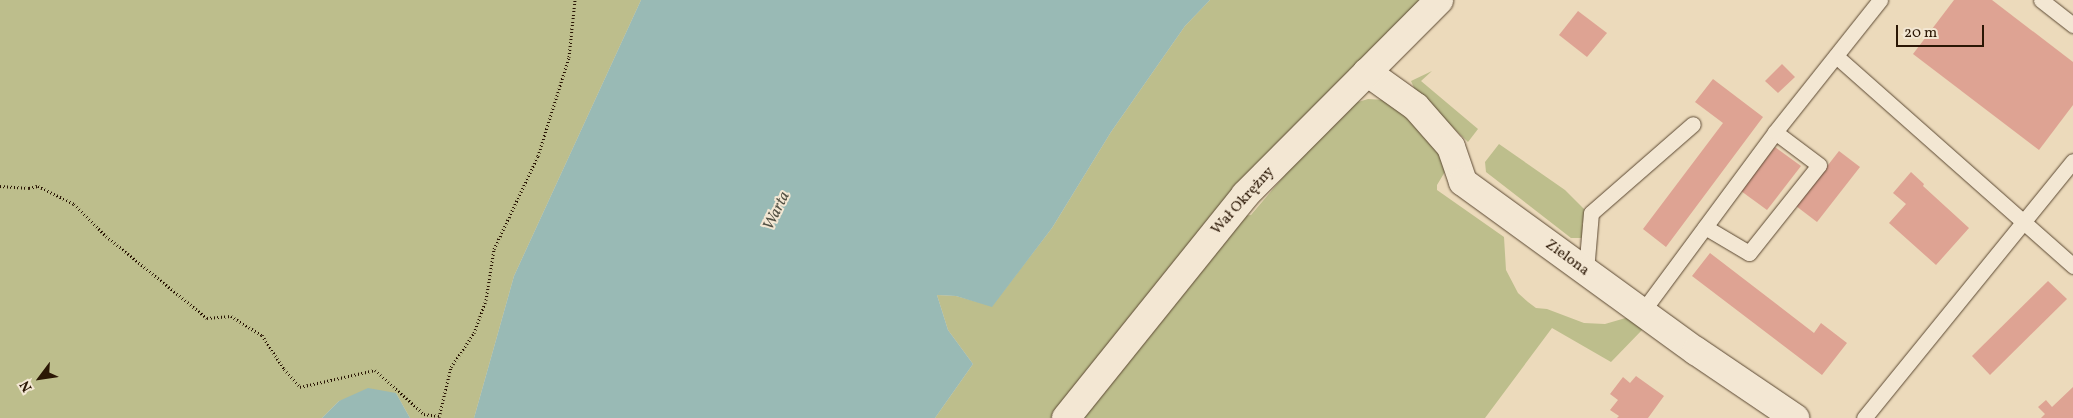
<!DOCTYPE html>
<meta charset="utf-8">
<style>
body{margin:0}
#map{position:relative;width:2073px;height:418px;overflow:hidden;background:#ecdabb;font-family:Vollkorn,serif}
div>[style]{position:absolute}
.green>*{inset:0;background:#bdbe8c}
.water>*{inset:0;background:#99bab5}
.building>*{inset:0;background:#dea393}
.path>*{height:3px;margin-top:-1.5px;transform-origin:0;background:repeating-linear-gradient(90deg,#2b1705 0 1px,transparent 0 3.5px)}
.roads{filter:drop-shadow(0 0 1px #5b4832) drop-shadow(0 0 1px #5b4832)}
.service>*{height:15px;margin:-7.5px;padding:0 7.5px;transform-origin:7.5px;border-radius:7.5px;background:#f3e7d3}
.minor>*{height:28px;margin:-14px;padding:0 14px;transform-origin:14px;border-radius:14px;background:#f3e7d3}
span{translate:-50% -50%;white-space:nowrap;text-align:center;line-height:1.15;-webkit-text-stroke:4px #f3e7d3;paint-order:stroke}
.street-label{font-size:15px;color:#2b1705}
.water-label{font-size:16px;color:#525043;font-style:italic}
.north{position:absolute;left:15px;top:353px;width:50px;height:50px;-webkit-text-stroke:4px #f3e7d3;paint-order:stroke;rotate:239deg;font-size:14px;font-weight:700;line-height:20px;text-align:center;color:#2b1705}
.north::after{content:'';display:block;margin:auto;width:18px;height:22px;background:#2b1705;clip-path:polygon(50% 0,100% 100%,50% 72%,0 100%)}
.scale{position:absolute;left:1896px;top:25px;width:88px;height:22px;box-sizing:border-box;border:2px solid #2b1705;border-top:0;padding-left:6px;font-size:15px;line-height:18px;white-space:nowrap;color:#2b1705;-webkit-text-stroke:4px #f3e7d3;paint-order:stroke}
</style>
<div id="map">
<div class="green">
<div style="clip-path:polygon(0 0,641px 0,514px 276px,474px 418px,410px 418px,396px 393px,339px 401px,322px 418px,0 418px)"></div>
<div style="clip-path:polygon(1210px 0,1419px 0,1226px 218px,1251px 215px,1334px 117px,1355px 103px,1368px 99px,1385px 100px,1428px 123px,1446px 170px,1437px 185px,1437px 190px,1504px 237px,1506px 270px,1518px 293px,1528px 302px,1536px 308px,1547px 309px,1584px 323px,1605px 324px,1629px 317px,1643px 329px,1611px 362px,1552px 328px,1485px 418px,935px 418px,973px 364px,948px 330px,937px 295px,956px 296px,992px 306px,1052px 228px,1111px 132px,1185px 26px)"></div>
<div style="clip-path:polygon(1432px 71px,1421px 81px,1478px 129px,1468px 142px,1416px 92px,1411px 81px)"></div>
<div style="clip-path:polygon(1499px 144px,1565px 190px,1588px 213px,1582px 224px,1588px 232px,1583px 238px,1571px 238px,1486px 172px,1485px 162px)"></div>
</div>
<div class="water">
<div style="clip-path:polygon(641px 0,1210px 0,1185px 26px,1111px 132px,1052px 228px,992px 307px,956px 296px,937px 295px,948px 330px,973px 364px,935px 418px,474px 418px,514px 276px)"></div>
<div style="clip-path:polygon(368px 388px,396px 393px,410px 418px,322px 418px,339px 401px)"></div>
</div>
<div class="building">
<div style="clip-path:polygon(1954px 0,1992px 0,2073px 62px,2073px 105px,2039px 150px,1913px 54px)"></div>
<div style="clip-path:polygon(1578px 11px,1607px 33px,1587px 57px,1559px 35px)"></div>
<div style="clip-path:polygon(1782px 64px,1795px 77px,1778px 93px,1765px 81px)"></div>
<div style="clip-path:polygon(1713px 79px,1763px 117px,1666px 247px,1643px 229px,1723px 123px,1695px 102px)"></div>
<div style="clip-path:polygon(1775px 147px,1801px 166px,1767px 210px,1741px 191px)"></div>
<div style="clip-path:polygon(1839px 151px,1860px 167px,1817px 222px,1796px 206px)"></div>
<div style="clip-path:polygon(1911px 172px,1924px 184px,1923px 186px,1969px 228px,1936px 265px,1889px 223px,1906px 204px,1893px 193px)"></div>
<div style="clip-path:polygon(1710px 253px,1814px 333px,1821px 323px,1847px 343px,1822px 375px,1692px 276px)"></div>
<div style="clip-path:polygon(2048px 281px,2067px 299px,1990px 375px,1972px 356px)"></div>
<div style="clip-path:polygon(1636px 376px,1664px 396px,1648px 418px,1617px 418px,1619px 416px,1610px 410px,1618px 400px,1610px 394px,1623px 377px,1630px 383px)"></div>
<div style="clip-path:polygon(2073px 387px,2073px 418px,2041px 418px,2045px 414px,2038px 407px,2046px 400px,2052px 407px)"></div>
</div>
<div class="path">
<div style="left:0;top:186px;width:29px;rotate:4deg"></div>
<div style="left:29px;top:188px;width:9px;rotate:-13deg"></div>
<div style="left:38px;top:186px;width:40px;rotate:26.6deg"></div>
<div style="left:74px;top:204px;width:45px;rotate:45deg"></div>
<div style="left:106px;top:236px;width:130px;rotate:39.1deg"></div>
<div style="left:207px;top:318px;width:24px;rotate:-5deg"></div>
<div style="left:231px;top:316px;width:36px;rotate:32deg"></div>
<div style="left:262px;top:335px;width:40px;rotate:57.1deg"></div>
<div style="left:284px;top:369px;width:24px;rotate:48deg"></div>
<div style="left:300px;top:387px;width:77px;rotate:-12.8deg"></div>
<div style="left:375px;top:370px;width:66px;rotate:41.9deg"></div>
<div style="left:424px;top:414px;width:15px;rotate:8deg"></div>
<div style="left:439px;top:417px;width:51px;rotate:-76.5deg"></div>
<div style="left:451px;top:367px;width:41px;rotate:-55.9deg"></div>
<div style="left:474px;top:333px;width:35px;rotate:-70deg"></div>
<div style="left:486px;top:300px;width:52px;rotate:-81.1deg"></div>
<div style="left:494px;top:249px;width:103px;rotate:-64.7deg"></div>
<div style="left:538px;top:156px;width:104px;rotate:-72.6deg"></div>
<div style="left:569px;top:57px;width:57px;rotate:-84deg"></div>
</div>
<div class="roads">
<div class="service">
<div style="left:2041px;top:0;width:41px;rotate:38deg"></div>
<div style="left:1836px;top:56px;width:317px;rotate:41.5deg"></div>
<div style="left:1705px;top:227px;width:51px;rotate:30.6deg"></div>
<div style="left:1749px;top:253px;width:112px;rotate:-51.5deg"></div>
<div style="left:1819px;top:165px;width:55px;rotate:-143.1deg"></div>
<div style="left:1586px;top:271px;width:58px;rotate:-85.1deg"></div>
<div style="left:1591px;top:213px;width:135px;rotate:-41.1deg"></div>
<div style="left:1642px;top:312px;width:224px;rotate:-53.5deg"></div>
<div style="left:1775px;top:132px;width:169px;rotate:-51.5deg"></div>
<div style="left:1864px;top:418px;width:331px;rotate:-50.9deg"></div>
</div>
<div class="minor">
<div style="left:1367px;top:72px;width:60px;rotate:35.5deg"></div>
<div style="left:1416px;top:107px;width:53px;rotate:48.8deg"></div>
<div style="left:1451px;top:147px;width:37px;rotate:71deg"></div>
<div style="left:1463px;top:182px;width:288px;rotate:36deg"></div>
<div style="left:1696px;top:351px;width:120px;rotate:34.1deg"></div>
<div style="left:1066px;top:418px;width:286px;rotate:-51.2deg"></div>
<div style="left:1245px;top:195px;width:275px;rotate:-45.1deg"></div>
</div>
</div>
<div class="street-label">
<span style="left:1243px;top:201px;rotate:-48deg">Wał Okrężny</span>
<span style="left:1567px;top:258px;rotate:36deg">Zielona</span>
</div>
<div class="water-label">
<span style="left:777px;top:211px;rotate:-64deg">Warta</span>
</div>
<div class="north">N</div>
<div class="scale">20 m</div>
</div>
